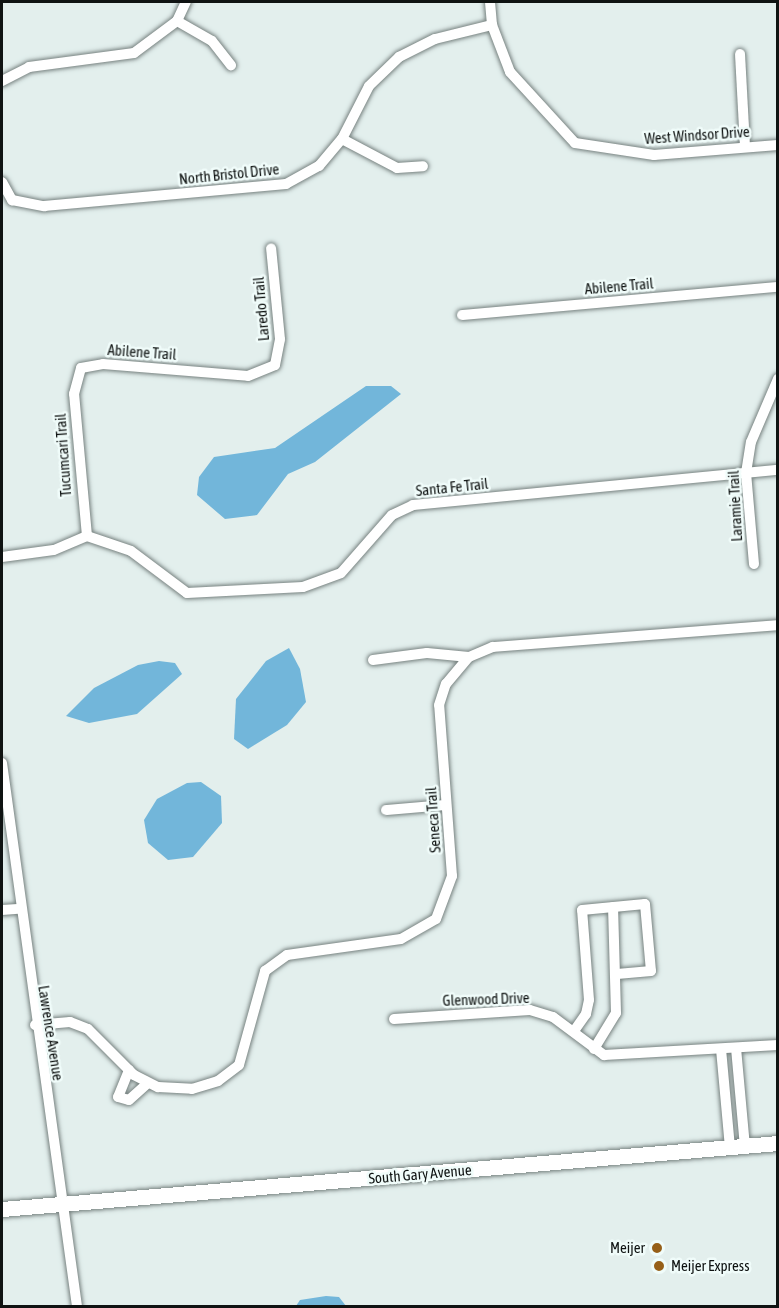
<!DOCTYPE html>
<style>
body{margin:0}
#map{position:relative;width:779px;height:1308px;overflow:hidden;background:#e3efed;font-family:"Asap Condensed",sans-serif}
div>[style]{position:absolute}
.water>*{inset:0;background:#72b6da}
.roads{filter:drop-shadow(0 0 2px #778280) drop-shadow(0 0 2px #778280)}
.minor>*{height:10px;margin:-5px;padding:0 5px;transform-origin:5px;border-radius:5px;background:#fff}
.secondary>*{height:15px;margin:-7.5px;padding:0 7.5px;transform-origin:7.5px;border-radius:7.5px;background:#fff}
.dots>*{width:16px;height:16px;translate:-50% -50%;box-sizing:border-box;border:3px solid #f0fcfa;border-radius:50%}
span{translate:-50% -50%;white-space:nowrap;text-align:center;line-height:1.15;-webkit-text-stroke:5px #f0fcfa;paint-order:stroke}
.street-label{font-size:15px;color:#0f1312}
.poi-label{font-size:15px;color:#0f1312}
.right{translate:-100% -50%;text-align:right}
.left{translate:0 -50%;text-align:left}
.frame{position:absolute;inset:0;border:3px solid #0f1312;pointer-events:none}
</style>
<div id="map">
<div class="water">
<div style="clip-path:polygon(366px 386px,391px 386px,401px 394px,315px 462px,288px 474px,257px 515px,225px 519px,197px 495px,199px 477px,214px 457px,275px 448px)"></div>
<div style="clip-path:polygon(289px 648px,300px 669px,306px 702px,287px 725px,248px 749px,234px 739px,236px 699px,266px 661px)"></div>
<div style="clip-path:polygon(159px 661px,175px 663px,182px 674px,137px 714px,89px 723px,66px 716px,94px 688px,138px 665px)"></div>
<div style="clip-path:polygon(201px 782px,221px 796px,222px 823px,193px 857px,168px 860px,148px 843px,144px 820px,157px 799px,187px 783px)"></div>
<div style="clip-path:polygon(326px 1296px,339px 1297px,346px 1306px,296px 1306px,300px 1300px)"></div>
</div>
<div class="roads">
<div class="minor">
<div style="left:490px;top:2px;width:23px;rotate:85deg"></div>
<div style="left:492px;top:25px;width:50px;rotate:69deg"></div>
<div style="left:510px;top:72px;width:96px;rotate:47.5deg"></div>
<div style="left:575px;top:143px;width:80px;rotate:8.6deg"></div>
<div style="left:654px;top:155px;width:124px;rotate:-4.6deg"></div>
<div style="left:177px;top:21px;width:40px;rotate:29.7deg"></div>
<div style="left:212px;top:41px;width:31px;rotate:52deg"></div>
<div style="left:740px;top:54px;width:91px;rotate:86.9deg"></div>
<div style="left:2px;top:81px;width:30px;rotate:-27deg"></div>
<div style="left:29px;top:67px;width:106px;rotate:-7.6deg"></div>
<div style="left:134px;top:53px;width:54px;rotate:-36.7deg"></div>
<div style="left:177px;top:21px;width:21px;rotate:-65deg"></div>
<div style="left:342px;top:139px;width:62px;rotate:27.8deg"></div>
<div style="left:397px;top:168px;width:26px;rotate:-4deg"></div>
<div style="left:2px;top:182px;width:21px;rotate:61deg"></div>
<div style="left:12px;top:200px;width:33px;rotate:11deg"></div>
<div style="left:44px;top:206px;width:243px;rotate:-5.2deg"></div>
<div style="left:286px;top:184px;width:38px;rotate:-29deg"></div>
<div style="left:319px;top:166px;width:35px;rotate:-50deg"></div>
<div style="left:342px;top:139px;width:59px;rotate:-63deg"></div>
<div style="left:369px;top:86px;width:42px;rotate:-44deg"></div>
<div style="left:399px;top:57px;width:40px;rotate:-26.6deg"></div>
<div style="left:435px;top:39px;width:59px;rotate:-13.8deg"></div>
<div style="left:462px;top:315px;width:317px;rotate:-5.1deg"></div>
<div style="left:87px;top:536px;width:143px;rotate:-95.2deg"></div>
<div style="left:74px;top:394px;width:27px;rotate:-75deg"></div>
<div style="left:81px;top:368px;width:22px;rotate:-10deg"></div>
<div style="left:103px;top:364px;width:145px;rotate:4.7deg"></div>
<div style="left:248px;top:376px;width:29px;rotate:-22deg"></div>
<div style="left:275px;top:365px;width:26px;rotate:-79deg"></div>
<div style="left:280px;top:339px;width:91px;rotate:-95.6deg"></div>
<div style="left:2px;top:557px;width:52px;rotate:-7.7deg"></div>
<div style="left:54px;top:550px;width:36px;rotate:-23deg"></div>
<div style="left:87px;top:536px;width:46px;rotate:18.8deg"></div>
<div style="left:131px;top:551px;width:70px;rotate:36.9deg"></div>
<div style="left:187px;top:593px;width:116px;rotate:-3deg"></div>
<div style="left:303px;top:587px;width:40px;rotate:-20.2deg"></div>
<div style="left:341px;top:573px;width:77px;rotate:-48.7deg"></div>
<div style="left:392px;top:515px;width:23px;rotate:-25deg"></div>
<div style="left:413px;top:505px;width:367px;rotate:-5.5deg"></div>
<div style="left:754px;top:564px;width:91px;rotate:-95deg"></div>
<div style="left:746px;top:473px;width:31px;rotate:-81deg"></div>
<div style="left:751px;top:442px;width:69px;rotate:-66.8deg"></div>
<div style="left:373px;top:660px;width:54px;rotate:-7.4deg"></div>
<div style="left:427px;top:653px;width:42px;rotate:5.4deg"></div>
<div style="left:2px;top:763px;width:548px;rotate:82.14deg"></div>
<div style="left:386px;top:810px;width:60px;rotate:-4.8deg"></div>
<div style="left:2px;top:910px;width:16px;rotate:-4deg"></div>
<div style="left:394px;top:1019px;width:136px;rotate:-3.8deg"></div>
<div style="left:530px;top:1010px;width:24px;rotate:17deg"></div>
<div style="left:553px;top:1017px;width:64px;rotate:36.7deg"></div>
<div style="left:604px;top:1055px;width:174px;rotate:-3.3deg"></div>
<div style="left:35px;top:1025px;width:35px;rotate:-5deg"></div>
<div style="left:70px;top:1022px;width:19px;rotate:21deg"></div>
<div style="left:88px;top:1029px;width:65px;rotate:45deg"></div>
<div style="left:134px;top:1075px;width:27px;rotate:27deg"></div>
<div style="left:158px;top:1087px;width:34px;rotate:3deg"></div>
<div style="left:192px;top:1089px;width:27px;rotate:-17deg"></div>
<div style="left:218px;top:1081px;width:26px;rotate:-37deg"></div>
<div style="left:239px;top:1065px;width:98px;rotate:-74.5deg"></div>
<div style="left:265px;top:971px;width:27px;rotate:-36deg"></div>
<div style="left:287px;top:955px;width:115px;rotate:-8deg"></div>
<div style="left:401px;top:939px;width:40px;rotate:-29.7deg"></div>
<div style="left:436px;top:919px;width:46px;rotate:-69.6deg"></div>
<div style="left:452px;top:876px;width:171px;rotate:-94.3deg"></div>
<div style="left:439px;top:705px;width:22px;rotate:-72deg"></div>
<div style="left:446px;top:684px;width:35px;rotate:-50deg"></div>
<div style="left:469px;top:657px;width:26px;rotate:-23deg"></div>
<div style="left:493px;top:647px;width:286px;rotate:-4.4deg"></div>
<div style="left:574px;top:1031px;width:21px;rotate:-55deg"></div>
<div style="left:586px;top:1014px;width:14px;rotate:-78deg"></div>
<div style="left:589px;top:1000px;width:90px;rotate:-94.4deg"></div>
<div style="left:582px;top:910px;width:63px;rotate:-5.4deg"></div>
<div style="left:645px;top:904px;width:67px;rotate:84.9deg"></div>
<div style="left:651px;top:971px;width:34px;rotate:175deg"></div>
<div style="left:736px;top:1048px;width:98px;rotate:84.8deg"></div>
<div style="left:594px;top:1049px;width:42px;rotate:-58.6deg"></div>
<div style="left:616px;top:1013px;width:106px;rotate:-91.6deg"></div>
<div style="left:721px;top:1049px;width:99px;rotate:84.8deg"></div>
<div style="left:129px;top:1070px;width:29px;rotate:112deg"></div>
<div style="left:118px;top:1097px;width:11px;rotate:15deg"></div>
<div style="left:129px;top:1100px;width:25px;rotate:-42deg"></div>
</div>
<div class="secondary">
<div style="left:2px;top:1209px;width:779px;rotate:-4.86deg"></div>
</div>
</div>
<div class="dots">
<div style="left:657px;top:1248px;background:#965f18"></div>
<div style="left:659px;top:1266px;background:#965f18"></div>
</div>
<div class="street-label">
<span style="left:697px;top:135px;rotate:-4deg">West Windsor Drive</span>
<span style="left:229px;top:174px;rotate:-6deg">North Bristol Drive</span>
<span style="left:619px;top:286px;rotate:-5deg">Abilene Trail</span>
<span style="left:261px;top:309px;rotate:-95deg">Laredo Trail</span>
<span style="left:142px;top:352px;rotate:4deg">Abilene Trail</span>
<span style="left:63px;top:455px;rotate:-94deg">Tucumcari Trail</span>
<span style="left:452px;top:487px;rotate:-6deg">Santa Fe Trail</span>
<span style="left:735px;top:506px;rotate:-93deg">Laramie Trail</span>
<span style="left:433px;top:820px;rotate:-94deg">Seneca Trail</span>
<span style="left:486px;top:999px;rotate:-2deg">Glenwood Drive</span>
<span style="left:51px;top:1033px;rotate:81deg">Lawrence Avenue</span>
<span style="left:420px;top:1174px;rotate:-5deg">South Gary Avenue</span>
</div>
<div class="poi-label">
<span class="right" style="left:645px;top:1248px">Meijer</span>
<span class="left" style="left:671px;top:1266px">Meijer Express</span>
</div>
<div class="frame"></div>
</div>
